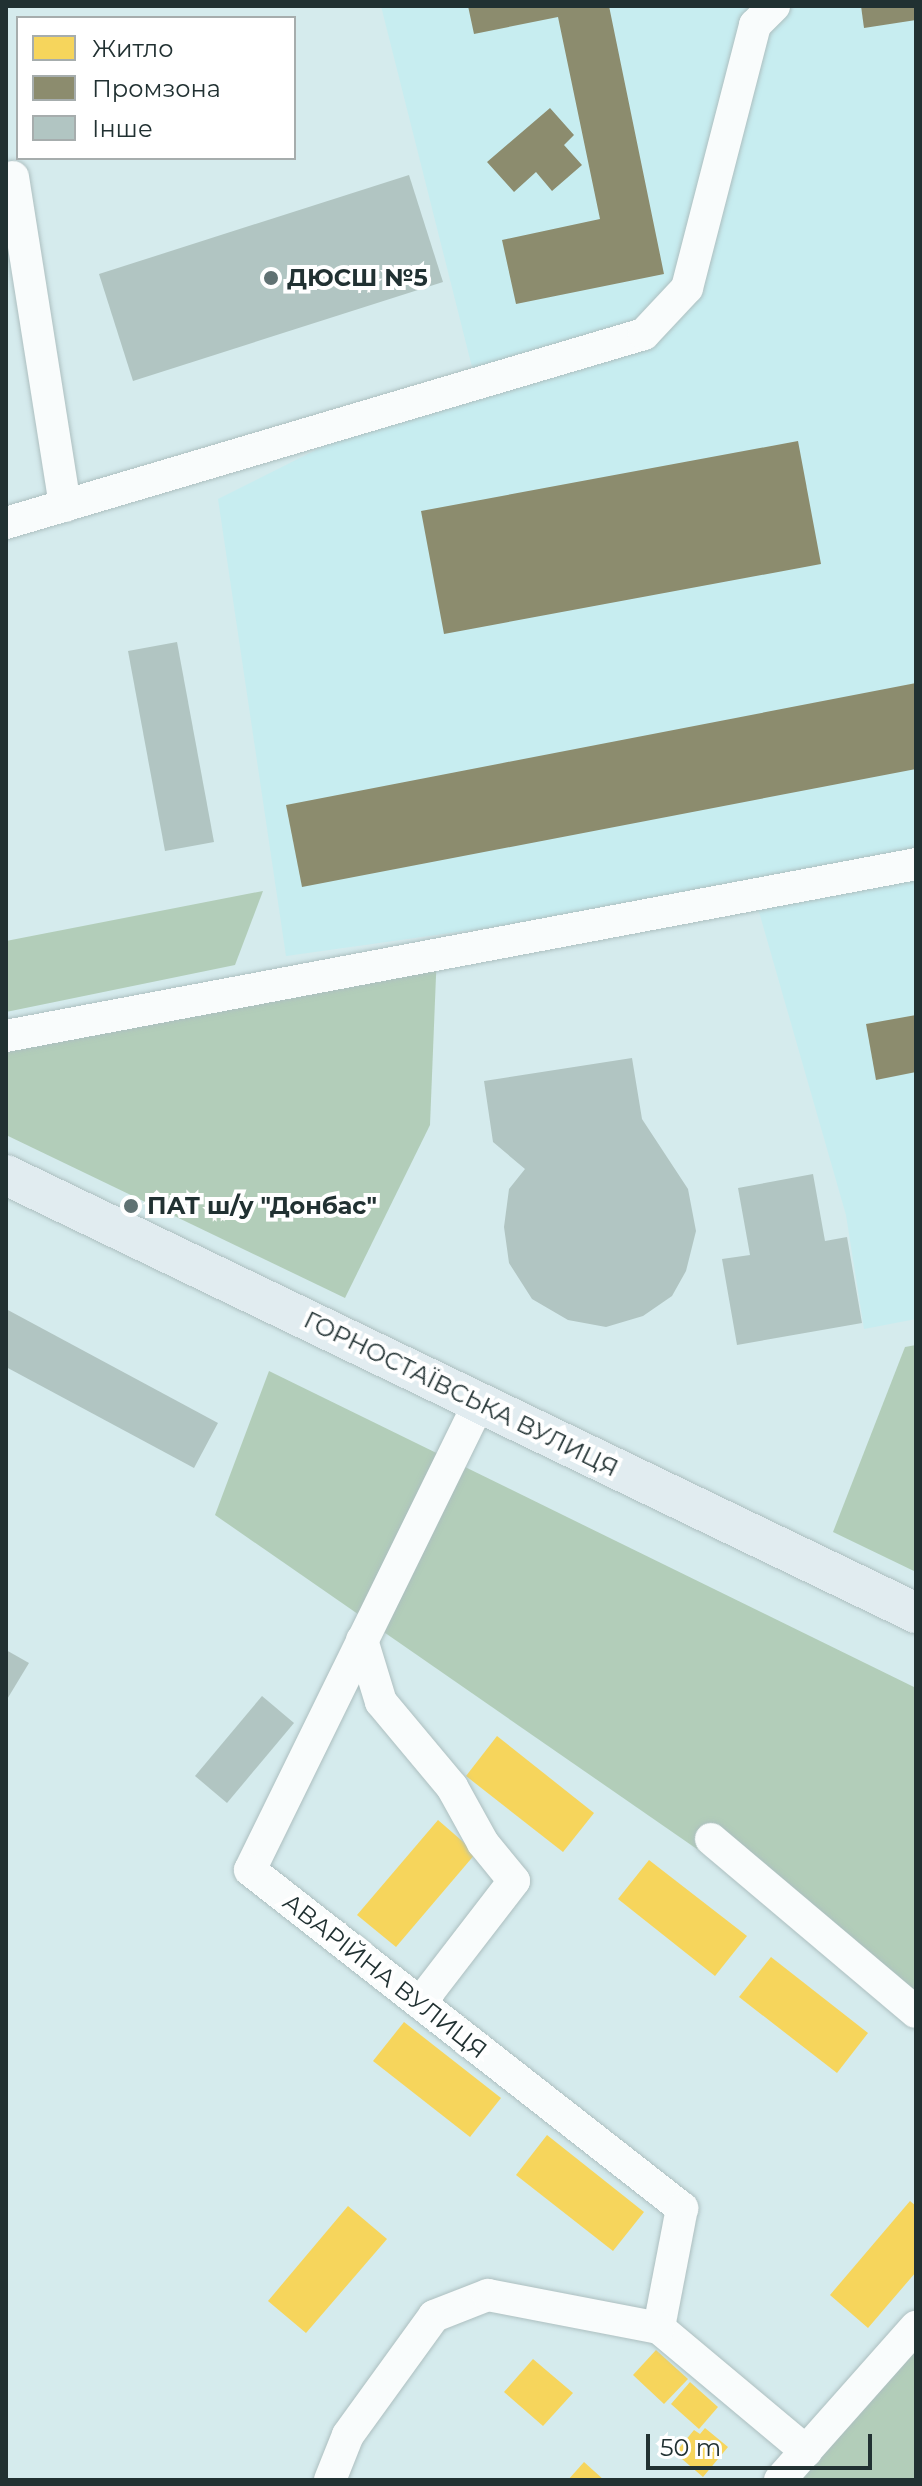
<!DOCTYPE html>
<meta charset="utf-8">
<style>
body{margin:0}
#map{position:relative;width:922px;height:2486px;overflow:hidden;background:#d5ebed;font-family:Montserrat,sans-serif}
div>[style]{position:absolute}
.built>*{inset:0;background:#c7edf0}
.forest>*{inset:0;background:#b2cdb9}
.homes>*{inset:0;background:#f6d55c}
.industry>*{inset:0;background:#8c8c6e}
.building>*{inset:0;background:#b1c5c2}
.roads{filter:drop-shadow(0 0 2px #adbfc0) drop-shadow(0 0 2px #adbfc0)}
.minor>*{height:32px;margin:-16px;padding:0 16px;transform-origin:16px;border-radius:16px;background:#f9fcfc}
.major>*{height:40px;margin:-20px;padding:0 20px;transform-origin:20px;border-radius:20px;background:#e1ecf0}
.dots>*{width:22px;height:22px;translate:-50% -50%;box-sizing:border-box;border:4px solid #fff;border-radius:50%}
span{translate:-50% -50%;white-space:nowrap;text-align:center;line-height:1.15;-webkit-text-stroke:8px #fff;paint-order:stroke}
.poi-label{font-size:24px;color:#213132;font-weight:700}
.left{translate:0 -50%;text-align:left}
.street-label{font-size:24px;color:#213132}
.frame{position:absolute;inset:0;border:8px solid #213132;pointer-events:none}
.legend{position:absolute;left:16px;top:16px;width:280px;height:144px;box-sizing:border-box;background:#fff;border:2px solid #a6adad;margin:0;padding:10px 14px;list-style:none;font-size:24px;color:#213132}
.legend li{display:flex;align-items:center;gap:16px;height:40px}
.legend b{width:40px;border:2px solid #a6adad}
.scale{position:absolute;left:646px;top:2434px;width:226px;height:36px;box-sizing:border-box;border:4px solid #213132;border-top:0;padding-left:10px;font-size:24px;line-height:28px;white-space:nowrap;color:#213132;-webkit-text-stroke:6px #fff;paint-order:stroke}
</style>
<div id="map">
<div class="built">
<div style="clip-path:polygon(381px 6px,916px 6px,916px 1319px,864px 1329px,846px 1215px,753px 891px,286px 956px,218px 499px,473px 371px)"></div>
</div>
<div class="forest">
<div style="clip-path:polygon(263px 891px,235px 965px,6px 1012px,6px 941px)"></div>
<div style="clip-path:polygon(437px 951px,430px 1125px,345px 1298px,6px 1135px,6px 1036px)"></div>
<div style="clip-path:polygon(916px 1345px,916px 1572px,833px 1532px,905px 1347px)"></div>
<div style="clip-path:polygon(269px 1371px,916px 1688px,916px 2001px,215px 1515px)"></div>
<div style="clip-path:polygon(916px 2314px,916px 2480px,774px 2480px)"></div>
</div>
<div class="homes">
<div style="clip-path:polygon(497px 1736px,594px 1813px,563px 1852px,466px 1776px)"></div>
<div style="clip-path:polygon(438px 1820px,476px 1853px,396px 1947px,357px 1915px)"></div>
<div style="clip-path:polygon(649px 1860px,747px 1936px,715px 1976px,618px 1899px)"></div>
<div style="clip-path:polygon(771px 1957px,868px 2033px,837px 2073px,739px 1997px)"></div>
<div style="clip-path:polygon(404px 2022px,501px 2098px,470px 2137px,373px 2061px)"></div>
<div style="clip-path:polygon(547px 2135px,644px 2212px,613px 2251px,516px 2175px)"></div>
<div style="clip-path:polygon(910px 2201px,916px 2206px,916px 2272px,868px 2328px,830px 2295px)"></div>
<div style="clip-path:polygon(348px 2206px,387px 2239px,306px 2333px,268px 2301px)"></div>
<div style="clip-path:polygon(656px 2350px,688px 2379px,664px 2404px,633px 2375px)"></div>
<div style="clip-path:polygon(533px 2359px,573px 2393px,543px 2426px,504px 2392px)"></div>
<div style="clip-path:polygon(690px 2382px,718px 2407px,699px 2429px,671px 2404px)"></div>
<div style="clip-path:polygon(705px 2428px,728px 2447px,703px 2477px,675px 2453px,694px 2430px,700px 2434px)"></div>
<div style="clip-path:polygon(584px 2462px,604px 2480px,568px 2480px)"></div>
</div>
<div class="industry">
<div style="clip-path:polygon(468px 6px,609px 6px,664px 274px,516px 304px,502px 240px,600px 219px,558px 17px,474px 34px)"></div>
<div style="clip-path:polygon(861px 6px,916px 6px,916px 20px,864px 28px)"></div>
<div style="clip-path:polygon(550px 108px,574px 135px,564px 145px,582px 165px,552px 191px,536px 172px,514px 192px,487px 162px)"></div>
<div style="clip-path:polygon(798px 441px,821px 564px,444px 634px,421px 511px)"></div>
<div style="clip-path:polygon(916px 683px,916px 769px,302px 887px,286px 805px)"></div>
<div style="clip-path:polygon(916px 1015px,916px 1072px,876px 1080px,866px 1024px)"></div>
</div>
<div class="building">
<div style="clip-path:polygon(409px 175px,443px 282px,133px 381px,99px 274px)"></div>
<div style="clip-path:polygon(177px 642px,214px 842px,165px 851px,128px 651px)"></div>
<div style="clip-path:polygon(632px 1058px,642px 1119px,688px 1189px,696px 1231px,686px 1271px,672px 1296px,643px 1316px,606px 1327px,568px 1320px,532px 1299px,509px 1263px,504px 1227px,509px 1189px,525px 1169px,493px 1142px,484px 1081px)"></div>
<div style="clip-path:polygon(813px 1174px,825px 1241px,847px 1237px,862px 1323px,737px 1345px,722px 1259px,750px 1255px,738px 1188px)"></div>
<div style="clip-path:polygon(6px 1309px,218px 1423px,194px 1468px,6px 1367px)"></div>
<div style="clip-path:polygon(6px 1650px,29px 1663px,6px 1701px)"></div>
<div style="clip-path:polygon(262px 1696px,294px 1723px,227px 1803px,195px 1776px)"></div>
</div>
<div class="roads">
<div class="minor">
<div style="left:13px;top:177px;width:333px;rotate:81deg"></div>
<div style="left:6px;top:523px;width:665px;rotate:-16.5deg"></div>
<div style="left:644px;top:334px;width:63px;rotate:-46.9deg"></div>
<div style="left:687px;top:288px;width:272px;rotate:-75.5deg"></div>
<div style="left:755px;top:25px;width:27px;rotate:-45deg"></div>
<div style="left:6px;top:1036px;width:926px;rotate:-10.7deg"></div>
<div style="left:479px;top:1403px;width:520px;rotate:116.12deg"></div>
<div style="left:250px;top:1870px;width:549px;rotate:38.04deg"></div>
<div style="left:682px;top:2208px;width:122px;rotate:100.9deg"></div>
<div style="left:659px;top:2328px;width:192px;rotate:39.9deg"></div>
<div style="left:362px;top:1640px;width:65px;rotate:73deg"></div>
<div style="left:381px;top:1702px;width:111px;rotate:50.1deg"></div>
<div style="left:452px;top:1787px;width:64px;rotate:61deg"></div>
<div style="left:483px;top:1843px;width:49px;rotate:50.8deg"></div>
<div style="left:514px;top:1881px;width:154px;rotate:127.6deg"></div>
<div style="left:711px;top:1839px;width:268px;rotate:40.2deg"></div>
<div style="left:330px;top:2480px;width:48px;rotate:-68.2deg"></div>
<div style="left:348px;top:2435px;width:147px;rotate:-54.1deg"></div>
<div style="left:434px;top:2316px;width:58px;rotate:-21.3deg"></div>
<div style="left:488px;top:2295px;width:174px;rotate:10.9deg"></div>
<div style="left:780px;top:2480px;width:205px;rotate:-48.4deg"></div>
</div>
<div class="major">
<div style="left:6px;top:1175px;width:1010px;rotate:25.7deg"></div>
</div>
</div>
<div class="dots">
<div style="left:271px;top:278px;background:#607273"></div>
<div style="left:131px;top:1206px;background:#607273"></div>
</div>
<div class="poi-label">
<span class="left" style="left:287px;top:278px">ДЮСШ №5</span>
<span class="left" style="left:147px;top:1206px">ПАТ ш/у "Донбас"</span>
</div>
<div class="street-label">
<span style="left:461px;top:1394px;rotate:26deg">ГОРНОСТАЇВСЬКА ВУЛИЦЯ</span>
<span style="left:385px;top:1976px;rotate:38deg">АВАРІЙНА ВУЛИЦЯ</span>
</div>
<div class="frame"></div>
<ul class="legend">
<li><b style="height:22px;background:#f6d55c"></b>Житло</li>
<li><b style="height:22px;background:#8c8c6e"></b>Промзона</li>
<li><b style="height:22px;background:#b1c5c2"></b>Інше</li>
</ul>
<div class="scale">50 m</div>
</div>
